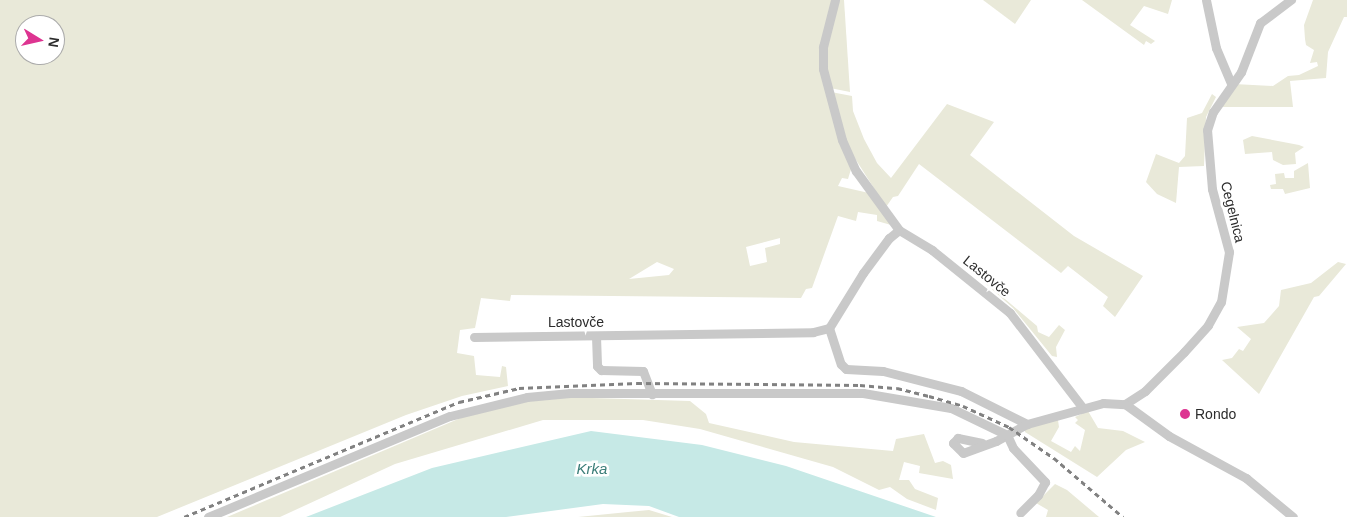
<!DOCTYPE html>
<meta charset="utf-8">
<style>
body{margin:0}
#map{position:relative;width:1347px;height:517px;overflow:hidden;background:#fff;font-family:Arial,sans-serif}
div>[style]{position:absolute}
.green>*{inset:0;background:#e9e9d9}
.water>*{inset:0;background:#c6e9e6}
.minor>*{height:9px;margin:-4.5px;padding:0 4.5px;transform-origin:4.5px;border-radius:4.5px;background:#c9c9c9}
.rail>*{height:2.5px;margin-top:-1.25px;transform-origin:0;background:repeating-linear-gradient(90deg,#818181 0 5px,transparent 0 9px)}
.dots>*{width:14px;height:14px;translate:-50% -50%;box-sizing:border-box;border:2px solid #fff;border-radius:50%}
span{translate:-50% -50%;white-space:nowrap;text-align:center;line-height:1.15;-webkit-text-stroke:5px #fff;paint-order:stroke}
.street-label{font-size:14px;color:#2c2c2c}
.poi-label{font-size:14px;color:#2c2c2c}
.left{translate:0 -50%;text-align:left}
.water-label{font-size:15px;color:#3a7d78;font-style:italic}
.north{position:absolute;left:15px;top:15px;width:50px;height:50px;box-sizing:border-box;background:#fff;border:1px solid #ababab;border-radius:50%;rotate:99deg;font-size:14px;font-weight:700;line-height:20px;text-align:center;color:#2c2c2c}
.north::after{content:'';display:block;margin:auto;width:18px;height:22px;background:#dd3491;clip-path:polygon(50% 0,100% 100%,50% 72%,0 100%)}
</style>
<div id="map">
<div class="green">
<div style="clip-path:polygon(evenodd,0 0,832px 0,820px 52px,852px 166px,848px 179px,842px 178px,838px 186px,869px 193px,891px 225px,877px 221px,877px 215px,858px 212px,856px 221px,838px 216px,812px 288px,806px 289px,801px 298px,511px 295px,510px 301px,481px 298px,475px 328px,460px 330px,457px 353px,474px 356px,476px 375px,500px 377px,502px 366px,506px 367px,508px 386px,462px 396px,406px 415px,157px 517px,0 517px,0 0,25px 25px,55px 25px,55px 55px,25px 55px,25px 25px,0 0,780px 238px,780px 244px,765px 248px,767px 262px,750px 266px,746px 247px,780px 238px,0 0,657px 262px,674px 269px,669px 275px,629px 279px,657px 262px)"></div>
<div style="clip-path:polygon(838px 0,844px 0,850px 92px,830px 88px,826px 68px,826px 54px)"></div>
<div style="clip-path:polygon(983px 0,1031px 0,1015px 24px)"></div>
<div style="clip-path:polygon(1082px 0,1172px 0,1168px 14px,1144px 6px,1130px 25px,1155px 41px,1151px 44px,1146px 41px,1144px 45px)"></div>
<div style="clip-path:polygon(1313px 0,1347px 0,1347px 17px,1344px 17px,1328px 52px,1326px 78px,1290px 81px,1293px 107px,1219px 107px,1234px 84px,1273px 86px,1288px 76px,1299px 75px,1318px 66px,1317px 62px,1310px 63px,1314px 50px,1306px 45px,1305px 39px,1304px 25px)"></div>
<div style="clip-path:polygon(831px 92px,852px 96px,853px 111px,864px 139px,877px 163px,891px 178px,947px 104px,994px 122px,970px 155px,1074px 236px,1143px 276px,1115px 317px,1103px 306px,1108px 297px,1068px 266px,1061px 273px,919px 164px,898px 196px,893px 197px,886px 207px,849px 149px)"></div>
<div style="clip-path:polygon(1212px 94px,1216px 97px,1206px 117px,1204px 166px,1179px 167px,1176px 203px,1157px 194px,1146px 182px,1156px 154px,1179px 163px,1185px 156px,1187px 118px,1202px 113px)"></div>
<div style="clip-path:polygon(1252px 136px,1299px 145px,1304px 147px,1295px 153px,1296px 164px,1283px 165px,1273px 160px,1272px 152px,1245px 154px,1243px 140px)"></div>
<div style="clip-path:polygon(1308px 163px,1310px 188px,1285px 194px,1283px 189px,1271px 189px,1270px 185px,1276px 184px,1275px 174px,1284px 173px,1285px 178px,1294px 178px,1294px 171px)"></div>
<div style="clip-path:polygon(1338px 262px,1346px 264px,1319px 296px,1314px 297px,1259px 394px,1222px 360px,1232px 358px,1239px 349px,1243px 351px,1251px 339px,1237px 327px,1264px 323px,1279px 306px,1281px 290px,1311px 283px)"></div>
<div style="clip-path:polygon(967px 267px,1037px 326px,1038px 332px,1049px 337px,1059px 325px,1065px 330px,1056px 347px,1057px 357px,1052px 356px,1013px 308px)"></div>
<div style="clip-path:polygon(559px 397px,690px 401px,706px 414px,709px 423px,794px 442px,893px 451px,896px 439px,924px 434px,935px 463px,943px 461px,951px 465px,953px 479px,919px 473px,920px 466px,904px 462px,899px 480px,909px 480px,915px 489px,938px 498px,936px 510px,907px 499px,890px 487px,879px 490px,833px 467px,700px 429px,643px 420px,543px 420px,395px 464px,280px 517px,227px 517px,470px 414px,528px 398px)"></div>
<div style="clip-path:polygon(1088px 411px,1098px 428px,1123px 431px,1145px 442px,1126px 450px,1097px 477px,1025px 432px,1025px 428px,1058px 420px,1059px 427px,1051px 441px,1071px 452px,1075px 446px,1080px 451px,1085px 430px,1075px 423px,1078px 420px,1075px 417px)"></div>
<div style="clip-path:polygon(1055px 484px,1067px 490px,1099px 517px,1046px 517px,1048px 510px,1036px 503px)"></div>
<div style="clip-path:polygon(649px 510px,672px 517px,578px 517px,628px 512px)"></div>
</div>
<div class="water">
<div style="clip-path:polygon(591px 431px,702px 445px,786px 466px,936px 517px,679px 517px,649px 506px,603px 504px,506px 517px,306px 517px,432px 468px)"></div>
</div>
<div class="minor">
<div style="left:835px;top:0;width:49px;rotate:104.3deg"></div>
<div style="left:823px;top:47px;width:22px;rotate:90deg"></div>
<div style="left:823px;top:69px;width:73px;rotate:75deg"></div>
<div style="left:842px;top:140px;width:34px;rotate:66deg"></div>
<div style="left:856px;top:171px;width:73px;rotate:53.9deg"></div>
<div style="left:899px;top:230px;width:39px;rotate:31deg"></div>
<div style="left:932px;top:250px;width:100px;rotate:38.9deg"></div>
<div style="left:1010px;top:313px;width:120px;rotate:52.5deg"></div>
<div style="left:1206px;top:0;width:49px;rotate:78.2deg"></div>
<div style="left:1216px;top:48px;width:38px;rotate:67deg"></div>
<div style="left:899px;top:230px;width:13px;rotate:141deg"></div>
<div style="left:889px;top:238px;width:44px;rotate:126.6deg"></div>
<div style="left:863px;top:273px;width:65px;rotate:121.7deg"></div>
<div style="left:829px;top:328px;width:38px;rotate:72deg"></div>
<div style="left:841px;top:364px;width:7px;rotate:45deg"></div>
<div style="left:846px;top:369px;width:37px;rotate:3deg"></div>
<div style="left:883px;top:371px;width:81px;rotate:14.4deg"></div>
<div style="left:961px;top:391px;width:74px;rotate:26.6deg"></div>
<div style="left:596px;top:336px;width:30px;rotate:88deg"></div>
<div style="left:597px;top:366px;width:6px;rotate:45deg"></div>
<div style="left:601px;top:370px;width:42px;rotate:1.4deg"></div>
<div style="left:643px;top:371px;width:25px;rotate:69deg"></div>
<div style="left:474px;top:337px;width:339px;rotate:-0.8deg"></div>
<div style="left:813px;top:332px;width:16px;rotate:-14deg"></div>
<div style="left:1125px;top:404px;width:24px;rotate:-33deg"></div>
<div style="left:1145px;top:391px;width:55px;rotate:-45deg"></div>
<div style="left:1184px;top:352px;width:36px;rotate:-48deg"></div>
<div style="left:1208px;top:325px;width:26px;rotate:-61deg"></div>
<div style="left:1221px;top:302px;width:51px;rotate:-80.9deg"></div>
<div style="left:1229px;top:252px;width:65px;rotate:-105.1deg"></div>
<div style="left:1212px;top:189px;width:59px;rotate:-94.8deg"></div>
<div style="left:1207px;top:130px;width:19px;rotate:-72deg"></div>
<div style="left:1213px;top:112px;width:49px;rotate:-55deg"></div>
<div style="left:1241px;top:72px;width:53px;rotate:-68.8deg"></div>
<div style="left:1260px;top:23px;width:39px;rotate:-37deg"></div>
<div style="left:1007px;top:435px;width:14px;rotate:65deg"></div>
<div style="left:1013px;top:448px;width:47px;rotate:46.7deg"></div>
<div style="left:1045px;top:482px;width:15px;rotate:118deg"></div>
<div style="left:1038px;top:495px;width:25px;rotate:135deg"></div>
<div style="left:982px;top:443px;width:25px;rotate:-168deg"></div>
<div style="left:958px;top:438px;width:7px;rotate:135deg"></div>
<div style="left:953px;top:443px;width:14px;rotate:45deg"></div>
<div style="left:963px;top:453px;width:35px;rotate:-20deg"></div>
<div style="left:996px;top:441px;width:35px;rotate:-29deg"></div>
<div style="left:1027px;top:424px;width:79px;rotate:-15.4deg"></div>
<div style="left:1103px;top:403px;width:22px;rotate:3deg"></div>
<div style="left:1125px;top:404px;width:54px;rotate:36deg"></div>
<div style="left:1169px;top:436px;width:88px;rotate:28.6deg"></div>
<div style="left:1246px;top:478px;width:61px;rotate:39.7deg"></div>
<div style="left:208px;top:517px;width:262px;rotate:-22.7deg"></div>
<div style="left:450px;top:416px;width:79px;rotate:-13.9deg"></div>
<div style="left:527px;top:397px;width:43px;rotate:-5.3deg"></div>
<div style="left:570px;top:393px;width:293px"></div>
<div style="left:863px;top:393px;width:89px;rotate:9.7deg"></div>
<div style="left:951px;top:408px;width:62px;rotate:25.7deg"></div>
</div>
<div class="rail">
<div style="left:184px;top:517px;width:298px;rotate:-22.7deg"></div>
<div style="left:459px;top:402px;width:62px;rotate:-13.1deg"></div>
<div style="left:519px;top:388px;width:118px;rotate:-2.4deg"></div>
<div style="left:637px;top:383px;width:223px;rotate:0.5deg"></div>
<div style="left:860px;top:385px;width:37px;rotate:5deg"></div>
<div style="left:897px;top:388px;width:33px;rotate:14deg"></div>
<div style="left:929px;top:396px;width:35px;rotate:16deg"></div>
<div style="left:963px;top:406px;width:51px;rotate:24.5deg"></div>
<div style="left:1009px;top:427px;width:55px;rotate:34.6deg"></div>
<div style="left:1054px;top:458px;width:91px;rotate:40.5deg"></div>
</div>
<div class="dots">
<div style="left:1185px;top:414px;background:#dd3491"></div>
</div>
<div class="street-label">
<span style="left:1233px;top:212px;rotate:76deg">Cegelnica</span>
<span style="left:987px;top:276px;rotate:39deg">Lastovče</span>
<span style="left:576px;top:322px">Lastovče</span>
</div>
<div class="poi-label">
<span class="left" style="left:1195px;top:414px">Rondo</span>
</div>
<div class="water-label">
<span style="left:592px;top:469px">Krka</span>
</div>
<div class="north">N</div>
</div>
